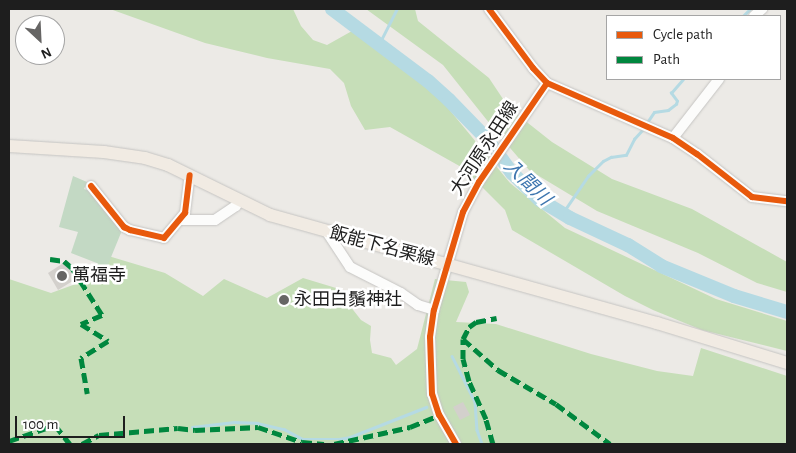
<!DOCTYPE html>
<meta charset="utf-8">
<style>
body{margin:0}
#map{position:relative;width:796px;height:453px;overflow:hidden;background:#eceae6;font-family:"Alegreya Sans","Noto Sans JP",sans-serif}
div>[style]{position:absolute}
.forest>*{inset:0;background:#c6deb8}
.cemetery>*{inset:0;background:#c3d9c4}
.stream>*{height:2.5px;margin:-1.25px;padding:0 1.25px;transform-origin:1.25px;border-radius:1.25px;background:#b5dae3}
.river>*{height:14px;margin:-7px;padding:0 7px;transform-origin:7px;border-radius:7px;background:#b5dae3}
.building>*{inset:0;background:#d3d0cc}
.roads{filter:drop-shadow(0 0 1px #c5c4c2) drop-shadow(0 0 1px #c5c4c2)}
.minor>*{height:10px;margin:-5px;padding:0 5px;transform-origin:5px;border-radius:5px;background:#fcfcfb}
.major>*{height:12px;margin:-6px;padding:0 6px;transform-origin:6px;border-radius:6px;background:#f1ebe3}
.quiet>*{height:5px;margin-top:-2.5px;transform-origin:0;background:repeating-linear-gradient(90deg,#00873e 0 10px,transparent 0 15px)}
.cycleway>*{height:6px;margin:-3px;padding:0 3px;transform-origin:3px;border-radius:3px;background:#e8590c}
.dots>*{width:14px;height:14px;translate:-50% -50%;box-sizing:border-box;border:2px solid #fff;border-radius:50%}
span{translate:-50% -50%;white-space:nowrap;text-align:center;line-height:1.15;-webkit-text-stroke:5px #fff;paint-order:stroke}
.street-label{font-size:18px;color:#1e1e1e}
.poi-label{font-size:18px;color:#1e1e1e}
.left{translate:0 -50%;text-align:left}
.water-label{font-size:19px;color:#3e76af;font-style:italic}
.frame{position:absolute;inset:0;border:10px solid #1e1e1e;pointer-events:none}
.legend{position:absolute;left:606px;top:15px;width:175px;height:65px;box-sizing:border-box;background:#fff;border:1px solid #a5a5a5;margin:0;padding:6px 9px;list-style:none;font-size:15px;color:#1e1e1e}
.legend li{display:flex;align-items:center;gap:10px;height:25px}
.legend b{width:25px;border:1px solid #a5a5a5}
.north{position:absolute;left:15px;top:15px;width:50px;height:50px;box-sizing:border-box;background:#fff;border:1px solid #a5a5a5;border-radius:50%;rotate:155deg;font-size:14px;font-weight:700;line-height:20px;text-align:center;color:#1e1e1e}
.north::after{content:'';display:block;margin:auto;width:18px;height:22px;background:#666564;clip-path:polygon(50% 0,100% 100%,50% 72%,0 100%)}
.scale{position:absolute;left:15px;top:416px;width:110px;height:22px;box-sizing:border-box;border:2px solid #1e1e1e;border-top:0;padding-left:6px;font-size:15px;line-height:18px;white-space:nowrap;color:#1e1e1e;-webkit-text-stroke:4px #fff;paint-order:stroke}
</style>
<div id="map">
<div class="forest">
<div style="clip-path:polygon(110px 9px,293px 9px,301px 26px,313px 40px,327px 45px,352px 31px,433px 90px,510px 183px,565px 228px,716px 299px,787px 321px,787px 351px,702px 330px,653px 310px,625px 296px,512px 230px,505px 210px,463px 168px,390px 127px,365px 130px,351px 106px,344px 83px,330px 69px,267px 58px,205px 43px)"></div>
<div style="clip-path:polygon(366px 9px,415px 9px,418px 21px,489px 78px,509px 108px,552px 142px,612px 179px,692px 209px,787px 262px,787px 292px,757px 283px,698px 253px,597px 211px,529px 170px,494px 129px,443px 65px)"></div>
<div style="clip-path:polygon(105px 255px,165px 273px,203px 296px,224px 279px,267px 298px,303px 278px,336px 288px,361px 320px,371px 326px,370px 340px,372px 353px,391px 358px,396px 365px,417px 349px,435px 279px,466px 282px,469px 292px,456px 322px,496px 324px,591px 354px,657px 371px,693px 376px,701px 348px,787px 376px,787px 444px,9px 444px,9px 279px,51px 293px,84px 281px)"></div>
</div>
<div class="cemetery">
<div style="clip-path:polygon(73px 176px,87px 182px,84px 189px,93px 192px,123px 228px,107px 267px,71px 253px,78px 232px,59px 227px)"></div>
</div>
<div class="stream">
<div style="left:743px;top:16px;width:10px;rotate:-45deg"></div>
<div style="left:379px;top:44px;width:39px;rotate:-63deg"></div>
<div style="left:646px;top:124px;width:14px;rotate:-56deg"></div>
<div style="left:654px;top:112px;width:14px;rotate:-8deg"></div>
<div style="left:668px;top:110px;width:10px;rotate:-37deg"></div>
<div style="left:676px;top:104px;width:3px;rotate:-72deg"></div>
<div style="left:677px;top:101px;width:10px;rotate:-127deg"></div>
<div style="left:671px;top:93px;width:18px;rotate:-49deg"></div>
<div style="left:562px;top:214px;width:46px;rotate:-55.6deg"></div>
<div style="left:588px;top:176px;width:21px;rotate:-45deg"></div>
<div style="left:603px;top:161px;width:9px;rotate:-27deg"></div>
<div style="left:611px;top:157px;width:15px;rotate:-8deg"></div>
<div style="left:626px;top:155px;width:18px;rotate:-63deg"></div>
<div style="left:634px;top:139px;width:13px;rotate:-48deg"></div>
<div style="left:452px;top:356px;width:51px;rotate:63.4deg"></div>
<div style="left:475px;top:402px;width:28px;rotate:86deg"></div>
<div style="left:477px;top:430px;width:15px;rotate:70deg"></div>
<div style="left:192px;top:427px;width:42px;rotate:-6.8deg"></div>
<div style="left:234px;top:422px;width:23px;rotate:2deg"></div>
<div style="left:257px;top:423px;width:28px;rotate:13deg"></div>
<div style="left:284px;top:429px;width:21px;rotate:28deg"></div>
<div style="left:303px;top:439px;width:36px"></div>
<div style="left:339px;top:439px;width:11px;rotate:-10deg"></div>
<div style="left:350px;top:437px;width:82px;rotate:-21.5deg"></div>
</div>
<div class="river">
<div style="left:332px;top:9px;width:120px;rotate:36.9deg"></div>
<div style="left:428px;top:81px;width:28px;rotate:42deg"></div>
<div style="left:449px;top:100px;width:53px;rotate:45.8deg"></div>
<div style="left:486px;top:138px;width:44px;rotate:53.4deg"></div>
<div style="left:512px;top:173px;width:39px;rotate:44deg"></div>
<div style="left:540px;top:200px;width:35px;rotate:31deg"></div>
<div style="left:570px;top:218px;width:64px;rotate:25deg"></div>
<div style="left:628px;top:245px;width:39px;rotate:32deg"></div>
<div style="left:661px;top:266px;width:79px;rotate:22.3deg"></div>
<div style="left:734px;top:296px;width:55px;rotate:16.8deg"></div>
</div>
<div class="building">
<div style="clip-path:polygon(65px 262px,76px 279px,58px 290px,48px 273px)"></div>
<div style="clip-path:polygon(463px 402px,470px 415px,460px 420px,453px 407px)"></div>
</div>
<div class="roads">
<div class="minor">
<div style="left:489px;top:9px;width:74px;rotate:53.3deg"></div>
<div style="left:533px;top:68px;width:21px;rotate:47deg"></div>
<div style="left:547px;top:83px;width:137px;rotate:23.6deg"></div>
<div style="left:673px;top:138px;width:29px;rotate:34deg"></div>
<div style="left:697px;top:154px;width:70px;rotate:38deg"></div>
<div style="left:752px;top:197px;width:35px;rotate:7deg"></div>
<div style="left:754px;top:16px;width:11px;rotate:-41deg"></div>
<div style="left:673px;top:138px;width:75px;rotate:-52.1deg"></div>
<div style="left:91px;top:186px;width:53px;rotate:51.2deg"></div>
<div style="left:124px;top:227px;width:7px;rotate:27deg"></div>
<div style="left:130px;top:230px;width:35px;rotate:13deg"></div>
<div style="left:164px;top:238px;width:33px;rotate:-50deg"></div>
<div style="left:185px;top:213px;width:38px;rotate:-83deg"></div>
<div style="left:180px;top:220px;width:35px"></div>
<div style="left:215px;top:220px;width:25px;rotate:-34deg"></div>
<div style="left:236px;top:206px;width:6px;rotate:-72deg"></div>
<div style="left:327px;top:232px;width:42px;rotate:56.7deg"></div>
<div style="left:350px;top:267px;width:57px;rotate:27deg"></div>
<div style="left:401px;top:293px;width:21px;rotate:35deg"></div>
<div style="left:418px;top:305px;width:17px;rotate:17deg"></div>
<div style="left:456px;top:444px;width:34px;rotate:-120deg"></div>
<div style="left:439px;top:415px;width:22px;rotate:-108deg"></div>
<div style="left:432px;top:394px;width:57px;rotate:-92deg"></div>
<div style="left:430px;top:337px;width:27px;rotate:-82deg"></div>
<div style="left:434px;top:310px;width:102px;rotate:-73.5deg"></div>
<div style="left:463px;top:212px;width:34px;rotate:-62deg"></div>
<div style="left:479px;top:182px;width:120px;rotate:-55.5deg"></div>
</div>
<div class="major">
<div style="left:9px;top:146px;width:95px;rotate:3.6deg"></div>
<div style="left:104px;top:152px;width:41px;rotate:8.3deg"></div>
<div style="left:145px;top:158px;width:24px;rotate:17deg"></div>
<div style="left:168px;top:165px;width:114px;rotate:26.1deg"></div>
<div style="left:270px;top:215px;width:402px;rotate:15.6deg"></div>
<div style="left:657px;top:323px;width:136px;rotate:17.1deg"></div>
</div>
</div>
<div class="quiet">
<div style="left:50px;top:259px;width:14px;rotate:8deg"></div>
<div style="left:64px;top:261px;width:11px;rotate:41deg"></div>
<div style="left:72px;top:268px;width:56px;rotate:57.4deg"></div>
<div style="left:102px;top:315px;width:23px;rotate:157deg"></div>
<div style="left:81px;top:324px;width:32px;rotate:32deg"></div>
<div style="left:108px;top:341px;width:32px;rotate:148deg"></div>
<div style="left:81px;top:358px;width:36px;rotate:80deg"></div>
<div style="left:463px;top:339px;width:47px;rotate:41.5deg"></div>
<div style="left:498px;top:370px;width:67px;rotate:30.4deg"></div>
<div style="left:556px;top:404px;width:67px;rotate:36.5deg"></div>
<div style="left:9px;top:441px;width:49px;rotate:-19.2deg"></div>
<div style="left:55px;top:425px;width:24px;rotate:52deg"></div>
<div style="left:82px;top:444px;width:19px;rotate:-28deg"></div>
<div style="left:99px;top:435px;width:79px;rotate:-5.1deg"></div>
<div style="left:178px;top:428px;width:17px;rotate:7deg"></div>
<div style="left:195px;top:430px;width:63px;rotate:-2.7deg"></div>
<div style="left:258px;top:427px;width:46px;rotate:18.8deg"></div>
<div style="left:302px;top:442px;width:22px;rotate:5deg"></div>
<div style="left:334px;top:444px;width:78px;rotate:-12.6deg"></div>
<div style="left:410px;top:427px;width:31px;rotate:-22deg"></div>
<div style="left:493px;top:444px;width:26px;rotate:-106deg"></div>
<div style="left:486px;top:419px;width:42px;rotate:-114.1deg"></div>
<div style="left:469px;top:381px;width:23px;rotate:-105deg"></div>
<div style="left:463px;top:359px;width:20px;rotate:-90deg"></div>
<div style="left:463px;top:339px;width:13px;rotate:-63deg"></div>
<div style="left:469px;top:327px;width:9px;rotate:-36deg"></div>
<div style="left:476px;top:322px;width:21px;rotate:-11deg"></div>
</div>
<div class="cycleway">
<div style="left:489px;top:9px;width:74px;rotate:53.3deg"></div>
<div style="left:533px;top:68px;width:21px;rotate:47deg"></div>
<div style="left:547px;top:83px;width:137px;rotate:23.6deg"></div>
<div style="left:673px;top:138px;width:29px;rotate:34deg"></div>
<div style="left:697px;top:154px;width:70px;rotate:38deg"></div>
<div style="left:752px;top:197px;width:35px;rotate:7deg"></div>
<div style="left:91px;top:186px;width:53px;rotate:51.2deg"></div>
<div style="left:124px;top:227px;width:7px;rotate:27deg"></div>
<div style="left:130px;top:230px;width:35px;rotate:13deg"></div>
<div style="left:164px;top:238px;width:33px;rotate:-50deg"></div>
<div style="left:185px;top:213px;width:38px;rotate:-83deg"></div>
<div style="left:456px;top:444px;width:34px;rotate:-120deg"></div>
<div style="left:439px;top:415px;width:22px;rotate:-108deg"></div>
<div style="left:432px;top:394px;width:57px;rotate:-92deg"></div>
<div style="left:430px;top:337px;width:27px;rotate:-82deg"></div>
<div style="left:434px;top:310px;width:102px;rotate:-73.5deg"></div>
<div style="left:463px;top:212px;width:34px;rotate:-62deg"></div>
<div style="left:479px;top:182px;width:120px;rotate:-55.5deg"></div>
</div>
<div class="dots">
<div style="left:62px;top:276px;background:#666564"></div>
<div style="left:284px;top:300px;background:#666564"></div>
</div>
<div class="street-label">
<span style="left:485px;top:149px;rotate:-57deg">大河原永田線</span>
<span style="left:382px;top:247px;rotate:15deg">飯能下名栗線</span>
</div>
<div class="poi-label">
<span class="left" style="left:72px;top:276px">萬福寺</span>
<span class="left" style="left:294px;top:300px">永田白鬚神社</span>
</div>
<div class="water-label">
<span style="left:527px;top:183px;rotate:44deg">入間川</span>
</div>
<div class="frame"></div>
<ul class="legend">
<li><b style="height:6px;background:#e8590c"></b>Cycle path</li>
<li><b style="height:6px;background:#00873e"></b>Path</li>
</ul>
<div class="north">N</div>
<div class="scale">100 m</div>
</div>
